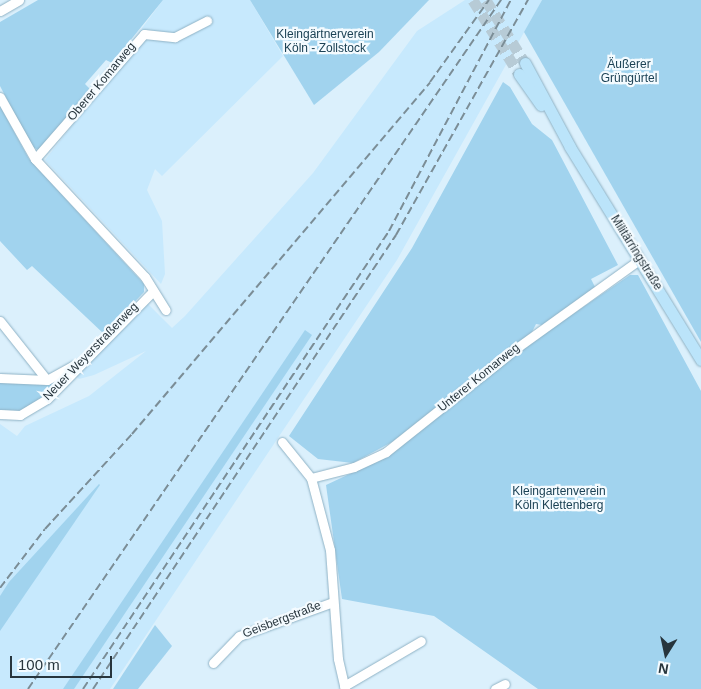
<!DOCTYPE html>
<meta charset="utf-8">
<style>
body{margin:0}
#map{position:relative;width:701px;height:689px;overflow:hidden;background:#dbf0fc;font-family:Helvetica,sans-serif}
div>[style]{position:absolute}
.built>*{inset:0;background:#c7e9fd}
.green>*{inset:0;background:#a1d3ee}
.major-tunnel>*{height:11px;margin-top:-5.5px;transform-origin:0;background:repeating-linear-gradient(90deg,#b7cbd6 0 11px,transparent 0 16.5px)}
.roads{filter:drop-shadow(0 0 1px #8fb2c5) drop-shadow(0 0 1px #8fb2c5)}
.minor>*{height:9px;margin:-4.5px;padding:0 4.5px;transform-origin:4.5px;border-radius:4.5px;background:#fff}
.major>*{height:11px;margin:-5.5px;padding:0 5.5px;transform-origin:5.5px;border-radius:5.5px;background:#bbe4fa}
.rail>*{height:2px;margin-top:-1px;transform-origin:0;background:repeating-linear-gradient(90deg,#7b8d96 0 8px,transparent 0 12px)}
span{translate:-50% -50%;white-space:nowrap;text-align:center;line-height:1.15;-webkit-text-stroke:4.5px #f4fbff;paint-order:stroke}
.park-label{font-size:12px;color:#1c4255}
.street-label{font-size:12px;color:#27353d}
.north{position:absolute;left:641px;top:629px;width:50px;height:50px;-webkit-text-stroke:4px #f4fbff;paint-order:stroke;rotate:190deg;font-size:14px;font-weight:700;line-height:20px;text-align:center;color:#27353d}
.north::after{content:'';display:block;margin:auto;width:18px;height:22px;background:#27353d;clip-path:polygon(50% 0,100% 100%,50% 72%,0 100%)}
.scale{position:absolute;left:10px;top:656px;width:102px;height:22px;box-sizing:border-box;border:2px solid #27353d;border-top:0;padding-left:6px;font-size:15px;line-height:18px;white-space:nowrap;color:#27353d;-webkit-text-stroke:4px #f4fbff;paint-order:stroke}
</style>
<div id="map">
<div class="built">
<div style="clip-path:polygon(163px 0,250px 0,283px 56px,162px 176px,155px 169px,147px 190px,162px 221px,165px 274px,161px 284px,45px 160px,141px 38px,142px 28px)"></div>
<div style="clip-path:polygon(465px 0,542px 0,397px 260px,110px 689px,0 689px,0 424px,17px 436px,25px 426px,89px 396px,146px 351px,94px 375px,79px 379px,74px 374px,147px 303px,172px 328px,185px 316px,313px 173px,417px 31px)"></div>
</div>
<div class="green">
<div style="clip-path:polygon(38px 0,163px 0,112px 63px,106px 60px,85px 84px,91px 90px,39px 150px,32px 147px,0 86px,0 22px)"></div>
<div style="clip-path:polygon(250px 0,429px 0,379px 52px,314px 105px)"></div>
<div style="clip-path:polygon(542px 0,701px 0,701px 342px,524px 32px)"></div>
<div style="clip-path:polygon(503px 82px,510px 87px,532px 124px,552px 140px,618px 265px,591px 279px,595px 287px,542px 325px,536px 324px,532px 332px,392px 442px,353px 463px,318px 459px,289px 436px,412px 248px)"></div>
<div style="clip-path:polygon(0 106px,29px 159px,144px 284px,144px 292px,104px 334px,32px 266px,27px 270px,0 241px)"></div>
<div style="clip-path:polygon(630px 275px,638px 275px,701px 391px,701px 689px,538px 689px,434px 616px,342px 599px,326px 485px,388px 456px,519px 351px)"></div>
<div style="clip-path:polygon(305px 330px,312px 335px,103px 646px,74px 689px,63px 689px)"></div>
<div style="clip-path:polygon(64px 373px,36px 404px,22px 412px,0 410px,0 380px)"></div>
<div style="clip-path:polygon(99px 484px,100px 485px,0 631px,0 596px,9px 582px)"></div>
<div style="clip-path:polygon(155px 625px,172px 646px,138px 689px,113px 689px)"></div>
</div>
<div class="major-tunnel">
<div style="left:473px;top:0;width:87px;rotate:58.1deg"></div>
<div style="left:486px;top:0;width:74px;rotate:58.2deg"></div>
</div>
<div class="roads">
<div class="minor">
<div style="left:0;top:11px;width:22px;rotate:-30deg"></div>
<div style="left:0;top:97px;width:71px;rotate:60.6deg"></div>
<div style="left:35px;top:159px;width:161px;rotate:47deg"></div>
<div style="left:145px;top:277px;width:39px;rotate:58deg"></div>
<div style="left:35px;top:159px;width:166px;rotate:-48.9deg"></div>
<div style="left:144px;top:34px;width:31px;rotate:6deg"></div>
<div style="left:175px;top:37px;width:36px;rotate:-27deg"></div>
<div style="left:0;top:321px;width:75px;rotate:51.5deg"></div>
<div style="left:0;top:378px;width:47px;rotate:2.4deg"></div>
<div style="left:47px;top:380px;width:31px;rotate:-29deg"></div>
<div style="left:0;top:414px;width:20px;rotate:3deg"></div>
<div style="left:20px;top:415px;width:31px;rotate:-31deg"></div>
<div style="left:47px;top:399px;width:151px;rotate:-45.5deg"></div>
<div style="left:282px;top:442px;width:46px;rotate:51.1deg"></div>
<div style="left:311px;top:478px;width:74px;rotate:75.2deg"></div>
<div style="left:330px;top:550px;width:109px;rotate:85.8deg"></div>
<div style="left:338px;top:659px;width:31px;rotate:77deg"></div>
<div style="left:311px;top:478px;width:44px;rotate:-14.3deg"></div>
<div style="left:354px;top:467px;width:35px;rotate:-25deg"></div>
<div style="left:386px;top:452px;width:169px;rotate:-38.5deg"></div>
<div style="left:518px;top:347px;width:149px;rotate:-35.7deg"></div>
<div style="left:213px;top:663px;width:37px;rotate:-46deg"></div>
<div style="left:239px;top:636px;width:100px;rotate:-19.9deg"></div>
<div style="left:344px;top:686px;width:89px;rotate:-30.3deg"></div>
<div style="left:495px;top:689px;width:11px;rotate:-27deg"></div>
</div>
<div class="major">
<div style="left:525px;top:63px;width:95px;rotate:61.8deg"></div>
<div style="left:570px;top:147px;width:250px;rotate:58.4deg"></div>
<div style="left:519px;top:74px;width:38px;rotate:55deg"></div>
</div>
</div>
<div class="rail">
<div style="left:0;top:588px;width:74px;rotate:-52.7deg"></div>
<div style="left:45px;top:529px;width:129px;rotate:-47.5deg"></div>
<div style="left:132px;top:434px;width:461px;rotate:-49.7deg"></div>
<div style="left:430px;top:82px;width:101px;rotate:-54.3deg"></div>
<div style="left:28px;top:689px;width:836px;rotate:-55.53deg"></div>
<div style="left:83px;top:689px;width:551px;rotate:-56.25deg"></div>
<div style="left:389px;top:231px;width:261px;rotate:-62.2deg"></div>
<div style="left:93px;top:689px;width:546px;rotate:-56.28deg"></div>
<div style="left:396px;top:235px;width:270px;rotate:-60.7deg"></div>
</div>
<div class="park-label">
<span style="left:325px;top:42px">Kleingärtnerverein<br>Köln - Zollstock</span>
<span style="left:629px;top:72px">Äußerer<br>Grüngürtel</span>
<span style="left:559px;top:499px">Kleingartenverein<br>Köln Klettenberg</span>
</div>
<div class="street-label">
<span style="left:102px;top:82px;rotate:-50deg">Oberer Komarweg</span>
<span style="left:636px;top:253px;rotate:58deg">Militärringstraße</span>
<span style="left:91px;top:352px;rotate:-46deg">Neuer Weyerstraßerweg</span>
<span style="left:479px;top:378px;rotate:-39deg">Unterer Komarweg</span>
<span style="left:282px;top:620px;rotate:-21deg">Geisbergstraße</span>
</div>
<div class="north">N</div>
<div class="scale">100 m</div>
</div>
